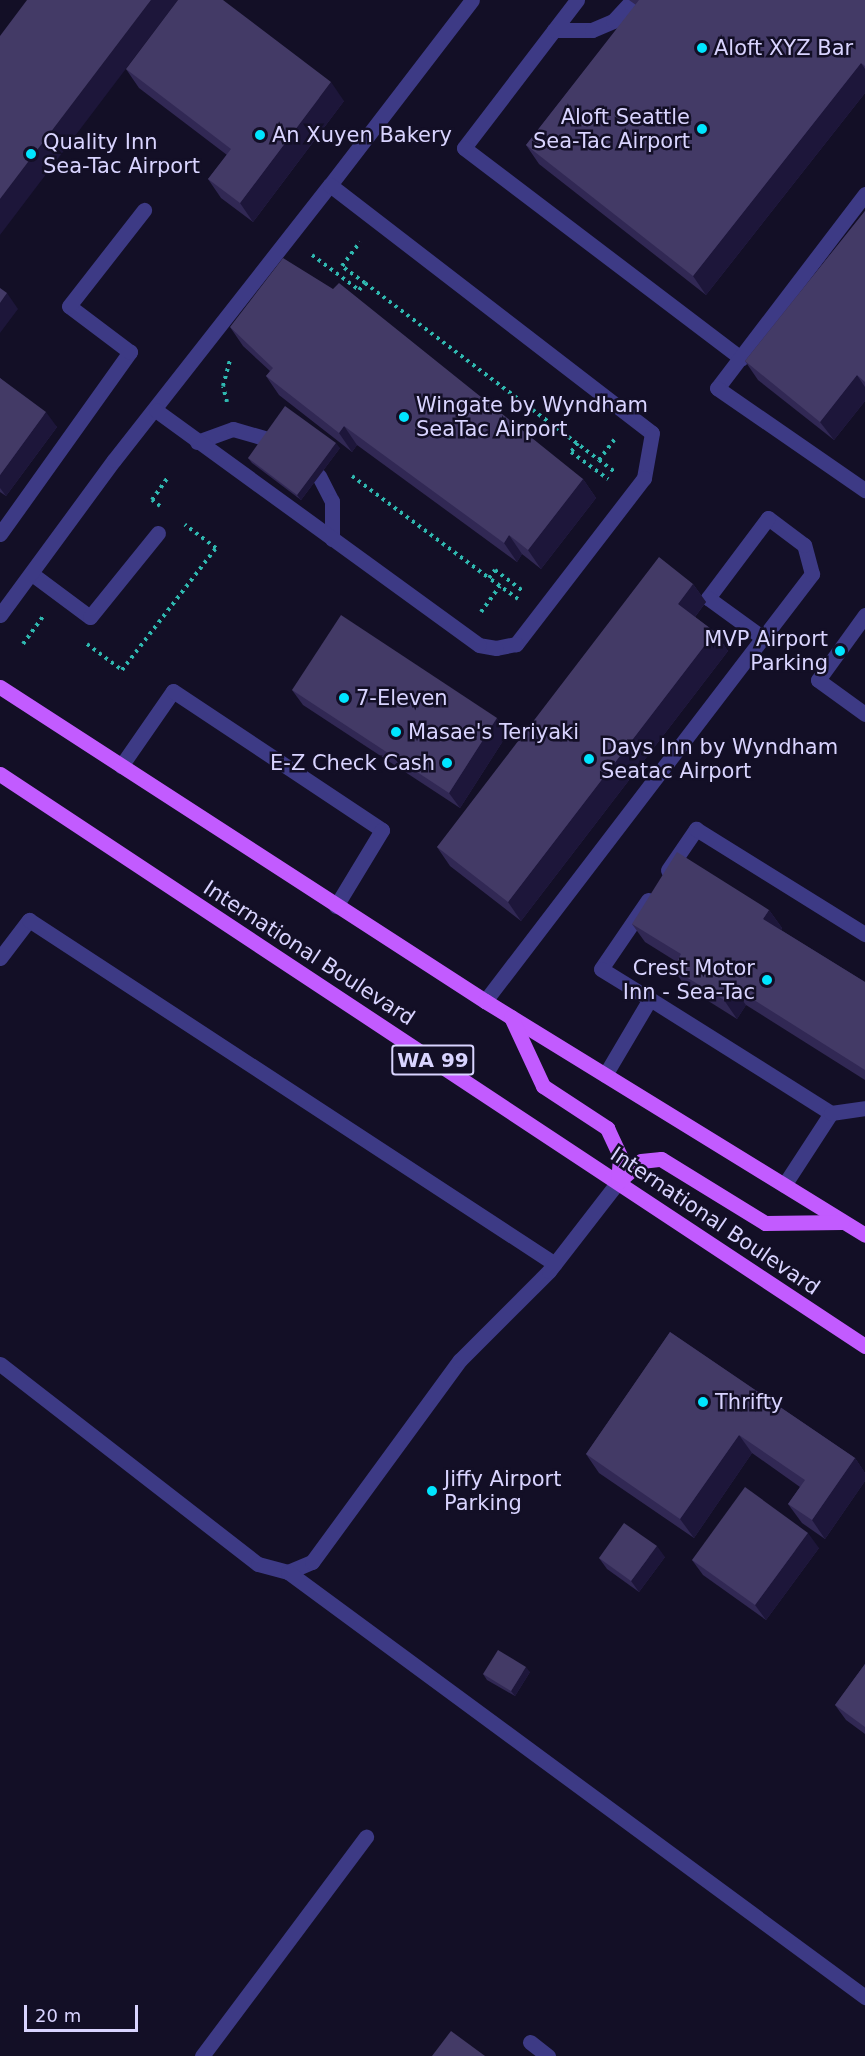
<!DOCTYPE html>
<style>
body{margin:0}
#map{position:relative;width:865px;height:2056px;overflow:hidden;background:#130f26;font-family:"DejaVu Sans",sans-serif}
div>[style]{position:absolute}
.path>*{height:4px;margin-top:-2px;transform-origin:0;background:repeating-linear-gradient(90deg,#2fb8b0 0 3px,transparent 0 7.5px)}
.lane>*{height:15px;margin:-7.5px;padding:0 7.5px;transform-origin:7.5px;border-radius:7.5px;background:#3d3a85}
.street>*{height:15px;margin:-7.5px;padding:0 7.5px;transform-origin:7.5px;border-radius:7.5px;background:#3d3a85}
.primary>*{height:15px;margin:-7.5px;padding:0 7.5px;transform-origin:7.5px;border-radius:7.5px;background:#c25bff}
.wall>*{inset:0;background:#312854}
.shaded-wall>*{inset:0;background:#1d163a}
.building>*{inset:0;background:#433a66}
.dots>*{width:16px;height:16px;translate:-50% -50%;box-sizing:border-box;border:3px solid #130f26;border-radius:50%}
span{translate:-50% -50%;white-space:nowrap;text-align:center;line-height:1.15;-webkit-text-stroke:5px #130f26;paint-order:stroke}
.shield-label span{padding:2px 4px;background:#130f26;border:2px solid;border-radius:4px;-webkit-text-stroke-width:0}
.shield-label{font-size:20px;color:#d9d4ff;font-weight:700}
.poi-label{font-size:21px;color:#d9d4ff}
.left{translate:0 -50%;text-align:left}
.right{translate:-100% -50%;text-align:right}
.street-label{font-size:21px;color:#d9d4ff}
.scale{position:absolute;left:24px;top:2005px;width:114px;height:27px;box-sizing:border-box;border:3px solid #d9d4ff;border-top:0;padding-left:8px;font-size:18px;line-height:21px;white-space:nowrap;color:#d9d4ff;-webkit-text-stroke:4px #130f26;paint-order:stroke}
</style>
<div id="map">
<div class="path">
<div style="left:312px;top:255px;width:59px;rotate:36.7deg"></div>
<div style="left:359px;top:290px;width:9px;rotate:-49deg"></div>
<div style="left:365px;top:283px;width:29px;rotate:-144deg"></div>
<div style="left:342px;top:266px;width:30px;rotate:-53deg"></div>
<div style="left:365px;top:283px;width:293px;rotate:37.1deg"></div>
<div style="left:599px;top:460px;width:26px;rotate:-53deg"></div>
<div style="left:227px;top:402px;width:16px;rotate:-104deg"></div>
<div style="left:223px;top:386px;width:27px;rotate:-75deg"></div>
<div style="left:578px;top:443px;width:11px;rotate:128deg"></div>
<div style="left:571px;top:452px;width:46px;rotate:36.1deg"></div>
<div style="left:599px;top:460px;width:21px;rotate:37deg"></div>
<div style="left:352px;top:476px;width:171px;rotate:36.7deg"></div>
<div style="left:160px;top:506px;width:10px;rotate:-143deg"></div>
<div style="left:152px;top:500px;width:29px;rotate:-55deg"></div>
<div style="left:518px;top:599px;width:36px;rotate:-144deg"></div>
<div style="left:489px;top:578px;width:10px;rotate:-53deg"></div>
<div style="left:495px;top:570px;width:36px;rotate:37deg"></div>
<div style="left:481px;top:612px;width:32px;rotate:-54deg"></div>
<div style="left:23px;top:644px;width:36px;rotate:-54deg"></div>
<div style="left:87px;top:644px;width:44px;rotate:36.6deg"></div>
<div style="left:122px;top:670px;width:154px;rotate:-52.4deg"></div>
<div style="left:216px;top:548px;width:39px;rotate:-143deg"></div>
</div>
<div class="lane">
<div style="left:577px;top:0;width:186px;rotate:127.4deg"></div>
<div style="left:464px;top:148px;width:348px;rotate:37.2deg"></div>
<div style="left:554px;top:30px;width:38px"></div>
<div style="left:592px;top:30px;width:23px;rotate:-23deg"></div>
<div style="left:613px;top:21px;width:26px;rotate:-47deg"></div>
<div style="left:330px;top:185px;width:233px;rotate:-52.5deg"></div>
<div style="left:865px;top:194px;width:244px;rotate:127.3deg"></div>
<div style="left:717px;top:388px;width:180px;rotate:34.6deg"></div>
<div style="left:197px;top:442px;width:38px;rotate:-20deg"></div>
<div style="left:233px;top:429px;width:37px;rotate:16deg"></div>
<div style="left:319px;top:476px;width:28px;rotate:63deg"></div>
<div style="left:332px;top:501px;width:38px;rotate:90deg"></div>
<div style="left:0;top:534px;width:224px;rotate:-54.5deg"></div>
<div style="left:130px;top:352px;width:76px;rotate:-143deg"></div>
<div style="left:69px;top:306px;width:122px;rotate:-52deg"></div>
<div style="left:32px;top:574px;width:72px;rotate:36.6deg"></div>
<div style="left:90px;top:617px;width:108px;rotate:-51deg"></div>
<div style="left:0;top:615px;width:192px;rotate:-53.7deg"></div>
<div style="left:114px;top:460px;width:350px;rotate:-51.9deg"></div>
<div style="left:330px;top:185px;width:406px;rotate:37.6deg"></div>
<div style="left:652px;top:433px;width:46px;rotate:100.1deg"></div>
<div style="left:644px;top:478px;width:210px;rotate:127.6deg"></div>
<div style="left:516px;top:644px;width:20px;rotate:169deg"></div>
<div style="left:496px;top:648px;width:17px;rotate:-170deg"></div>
<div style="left:479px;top:645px;width:399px;rotate:-144deg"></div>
<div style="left:865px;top:615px;width:80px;rotate:125.9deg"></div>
<div style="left:818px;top:680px;width:58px;rotate:35.9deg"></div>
<div style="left:121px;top:766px;width:91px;rotate:-55.3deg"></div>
<div style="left:173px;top:691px;width:251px;rotate:33.6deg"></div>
<div style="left:382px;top:830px;width:89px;rotate:121.2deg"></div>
<div style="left:668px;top:870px;width:50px;rotate:-55.7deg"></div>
<div style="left:696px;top:829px;width:199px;rotate:31.9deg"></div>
<div style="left:648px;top:900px;width:83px;rotate:124.3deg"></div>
<div style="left:601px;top:969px;width:57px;rotate:31.5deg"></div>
<div style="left:0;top:958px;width:48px;rotate:-52.7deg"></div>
<div style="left:29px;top:920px;width:628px;rotate:33.18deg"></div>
<div style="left:485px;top:1001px;width:457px;rotate:-52.6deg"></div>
<div style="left:763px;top:638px;width:81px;rotate:-52.6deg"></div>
<div style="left:812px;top:574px;width:30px;rotate:-105deg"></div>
<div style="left:804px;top:545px;width:45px;rotate:-143.1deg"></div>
<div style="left:768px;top:518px;width:100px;rotate:126.9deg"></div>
<div style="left:708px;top:598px;width:68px;rotate:36deg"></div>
<div style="left:605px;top:1075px;width:88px;rotate:-59.4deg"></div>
<div style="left:650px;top:999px;width:214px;rotate:32.2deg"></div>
<div style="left:831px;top:1113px;width:86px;rotate:123.1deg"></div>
<div style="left:831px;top:1113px;width:34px;rotate:-8deg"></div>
<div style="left:0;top:1364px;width:326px;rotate:37.8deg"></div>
<div style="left:258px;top:1564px;width:31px;rotate:15deg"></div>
<div style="left:288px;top:1572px;width:26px;rotate:-23deg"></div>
<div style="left:312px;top:1562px;width:250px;rotate:-53.8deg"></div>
<div style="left:460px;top:1360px;width:126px;rotate:-45deg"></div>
<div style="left:549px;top:1271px;width:113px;rotate:-52.2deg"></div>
<div style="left:288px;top:1572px;width:717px;rotate:36.37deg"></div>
<div style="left:530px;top:2042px;width:23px;rotate:38deg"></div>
</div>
<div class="street">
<div style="left:202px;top:2056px;width:274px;rotate:-53.2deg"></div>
</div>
<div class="primary">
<div style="left:0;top:687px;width:578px;rotate:32.92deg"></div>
<div style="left:485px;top:1001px;width:446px;rotate:31.6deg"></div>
<div style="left:0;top:774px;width:1037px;rotate:33.48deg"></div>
<div style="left:511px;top:1017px;width:76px;rotate:65.1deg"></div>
<div style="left:543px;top:1086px;width:77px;rotate:33.3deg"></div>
<div style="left:607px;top:1128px;width:31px;rotate:65deg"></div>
<div style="left:620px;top:1156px;width:26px;rotate:94deg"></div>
<div style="left:618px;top:1182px;width:31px;rotate:-42deg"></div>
<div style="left:641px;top:1161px;width:20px;rotate:-6deg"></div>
<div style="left:661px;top:1159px;width:122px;rotate:31.6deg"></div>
<div style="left:765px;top:1223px;width:77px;rotate:-0.7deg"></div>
</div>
<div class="wall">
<div style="clip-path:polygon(629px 0,865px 0,865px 93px,706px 295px,539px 164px,526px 145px,636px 5px)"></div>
<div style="clip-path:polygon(126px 69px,344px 101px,253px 222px,221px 198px,208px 179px,227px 155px,139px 88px)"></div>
<div style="clip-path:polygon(865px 211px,865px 401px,834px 440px,758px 380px,745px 361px)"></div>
<div style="clip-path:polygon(230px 327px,583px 479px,596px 498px,541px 569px,522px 554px,517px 562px,357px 445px,352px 452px,279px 395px,266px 376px,270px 371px,243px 346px)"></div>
<div style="clip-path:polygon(0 378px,57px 427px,6px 496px,0 492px)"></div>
<div style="clip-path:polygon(340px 448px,301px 500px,252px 463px,248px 458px)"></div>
<div style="clip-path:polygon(693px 584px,706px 602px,695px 617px,715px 632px,728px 651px,521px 921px,450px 866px,437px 847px)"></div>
<div style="clip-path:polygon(292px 690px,508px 733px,460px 808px,303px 705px)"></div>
<div style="clip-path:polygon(769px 910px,782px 928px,781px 930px,865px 982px,865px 1080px,746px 1005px,737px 1019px,686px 987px,673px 969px,677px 962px,645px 942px,632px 924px)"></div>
<div style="clip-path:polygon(670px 1332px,855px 1458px,865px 1473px,865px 1481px,825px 1539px,802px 1523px,788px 1504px,800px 1487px,752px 1453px,694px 1538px,599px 1473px,586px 1454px)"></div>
<div style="clip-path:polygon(819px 1548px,766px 1620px,703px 1575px,692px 1560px)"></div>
<div style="clip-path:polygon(665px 1557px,639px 1592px,607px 1569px,599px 1558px)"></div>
<div style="clip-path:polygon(865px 1664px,865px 1734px,846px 1720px,835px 1705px)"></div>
<div style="clip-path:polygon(530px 1672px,515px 1696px,487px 1680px,483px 1674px)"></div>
</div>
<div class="shaded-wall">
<div style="clip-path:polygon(151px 0,178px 0,0 235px,0 199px)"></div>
<div style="clip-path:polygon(861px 63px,865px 69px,865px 93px,706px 295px,693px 276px)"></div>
<div style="clip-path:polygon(331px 82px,344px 101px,253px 222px,240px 203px)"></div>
<div style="clip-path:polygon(7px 293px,18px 309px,0 333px,0 303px)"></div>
<div style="clip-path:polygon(857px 375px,865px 387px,865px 401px,834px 440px,820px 422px)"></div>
<div style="clip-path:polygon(46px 412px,57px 427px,6px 496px,0 488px,0 475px)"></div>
<div style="clip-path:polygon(344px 426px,357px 445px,352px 452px,339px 433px)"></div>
<div style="clip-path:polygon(336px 443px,340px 448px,301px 500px,297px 495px)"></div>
<div style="clip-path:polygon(583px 479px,596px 498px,541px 569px,528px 550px)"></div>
<div style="clip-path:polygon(509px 535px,522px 554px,517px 562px,504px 543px)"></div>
<div style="clip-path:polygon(693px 584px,706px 602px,691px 622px,678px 604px)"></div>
<div style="clip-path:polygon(715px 632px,728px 651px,521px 921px,508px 902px)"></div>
<div style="clip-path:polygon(497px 718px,508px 733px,460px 808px,449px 793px)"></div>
<div style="clip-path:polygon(769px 910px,782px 928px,777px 938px,763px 919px)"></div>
<div style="clip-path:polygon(732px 986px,746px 1005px,737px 1019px,724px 1000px)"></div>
<div style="clip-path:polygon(739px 1435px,752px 1453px,694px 1538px,680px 1519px)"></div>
<div style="clip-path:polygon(855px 1458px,865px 1473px,865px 1481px,825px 1539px,812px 1520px)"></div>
<div style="clip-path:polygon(808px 1533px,819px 1548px,766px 1620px,755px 1605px)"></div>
<div style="clip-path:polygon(657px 1546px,665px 1557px,639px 1592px,631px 1581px)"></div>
<div style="clip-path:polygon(526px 1667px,530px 1672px,515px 1696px,511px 1691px)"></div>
</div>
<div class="building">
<div style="clip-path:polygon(27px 0,151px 0,0 199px,0 36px)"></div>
<div style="clip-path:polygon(178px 0,223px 0,331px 82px,240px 203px,208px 179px,231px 149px,126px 69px)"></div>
<div style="clip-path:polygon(639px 0,865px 0,865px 66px,861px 63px,693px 276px,526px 145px)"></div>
<div style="clip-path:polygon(865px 211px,865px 382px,857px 375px,820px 422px,745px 361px)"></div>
<div style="clip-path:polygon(283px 258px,333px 289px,339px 283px,583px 479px,528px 550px,509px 535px,504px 543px,344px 426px,339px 433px,266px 376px,273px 368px,230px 327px)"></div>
<div style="clip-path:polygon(0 288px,7px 293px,0 303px)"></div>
<div style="clip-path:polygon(0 378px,46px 412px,0 475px)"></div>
<div style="clip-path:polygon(285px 406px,336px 443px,297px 495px,248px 458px)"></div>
<div style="clip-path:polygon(659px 557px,693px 584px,678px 604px,715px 632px,508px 902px,437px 847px)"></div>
<div style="clip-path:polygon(341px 615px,497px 718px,449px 793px,292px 690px)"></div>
<div style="clip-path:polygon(677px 852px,769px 910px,763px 919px,865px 982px,865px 1070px,732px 986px,724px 1000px,673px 969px,681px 954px,632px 924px)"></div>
<div style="clip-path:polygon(670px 1332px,855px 1458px,812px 1520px,788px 1504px,805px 1480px,739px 1435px,680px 1519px,586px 1454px)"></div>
<div style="clip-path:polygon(745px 1487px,808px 1533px,755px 1605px,692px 1560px)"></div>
<div style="clip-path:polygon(624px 1523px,657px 1546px,631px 1581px,599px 1558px)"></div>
<div style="clip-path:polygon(498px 1650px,526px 1667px,511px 1691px,483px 1674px)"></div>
<div style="clip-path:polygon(865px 1664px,865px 1727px,835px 1705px)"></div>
<div style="clip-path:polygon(451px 2031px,485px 2056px,432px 2056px)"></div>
</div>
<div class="dots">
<div style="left:702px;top:48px;background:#00e5ff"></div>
<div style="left:702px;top:129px;background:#00e5ff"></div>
<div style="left:260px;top:135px;background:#00e5ff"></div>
<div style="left:31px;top:154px;background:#00e5ff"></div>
<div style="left:404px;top:417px;background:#00e5ff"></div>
<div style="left:840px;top:651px;background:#00e5ff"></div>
<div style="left:344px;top:698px;background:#00e5ff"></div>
<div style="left:396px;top:732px;background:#00e5ff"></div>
<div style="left:589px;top:759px;background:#00e5ff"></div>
<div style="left:447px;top:763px;background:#00e5ff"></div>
<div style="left:767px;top:980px;background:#00e5ff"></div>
<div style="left:703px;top:1402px;background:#00e5ff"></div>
<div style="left:432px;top:1491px;background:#00e5ff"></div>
</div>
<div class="shield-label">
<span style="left:433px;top:1060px">WA 99</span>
</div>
<div class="poi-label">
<span class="left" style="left:714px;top:48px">Aloft XYZ Bar</span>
<span class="right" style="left:690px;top:129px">Aloft Seattle<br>Sea-Tac Airport</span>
<span class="left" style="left:272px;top:135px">An Xuyen Bakery</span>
<span class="left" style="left:43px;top:154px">Quality Inn<br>Sea-Tac Airport</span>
<span class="left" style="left:416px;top:417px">Wingate by Wyndham<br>SeaTac Airport</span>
<span class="right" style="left:828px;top:651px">MVP Airport<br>Parking</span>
<span class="left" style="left:356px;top:698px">7-Eleven</span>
<span class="left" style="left:408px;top:732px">Masae's Teriyaki</span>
<span class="left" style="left:601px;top:759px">Days Inn by Wyndham<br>Seatac Airport</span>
<span class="right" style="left:435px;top:763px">E-Z Check Cash</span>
<span class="right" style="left:755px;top:980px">Crest Motor<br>Inn - Sea-Tac</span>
<span class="left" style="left:715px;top:1402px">Thrifty</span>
<span class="left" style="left:444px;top:1491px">Jiffy Airport<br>Parking</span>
</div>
<div class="street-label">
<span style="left:309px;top:953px;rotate:33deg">International Boulevard</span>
<span style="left:715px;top:1221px;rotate:34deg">International Boulevard</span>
</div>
<div class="scale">20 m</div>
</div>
